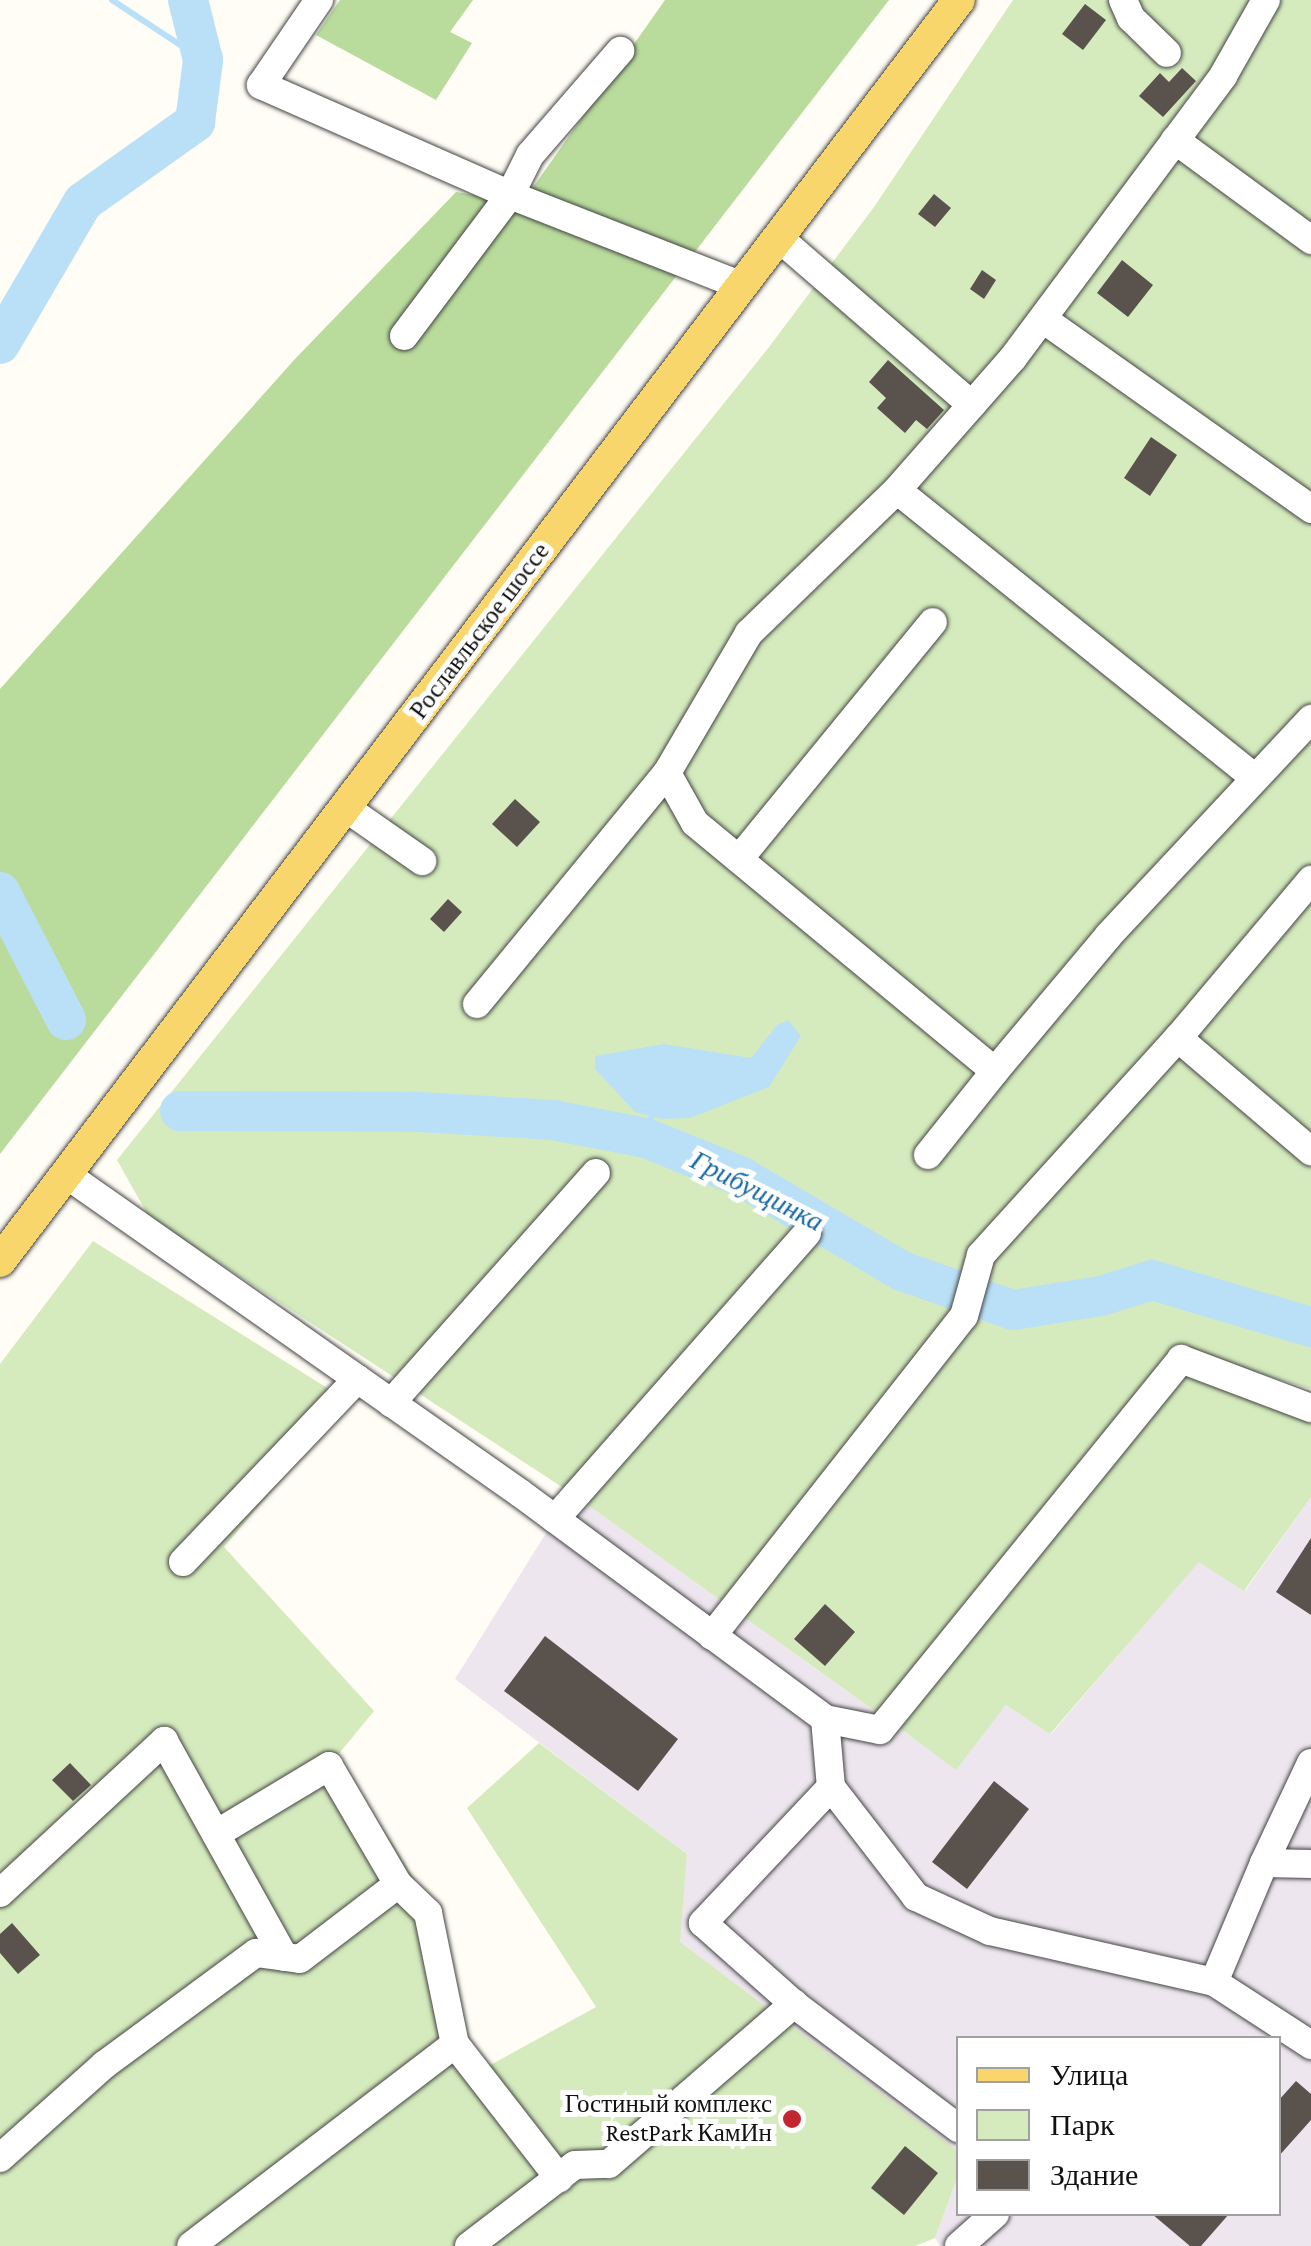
<!DOCTYPE html>
<meta charset="utf-8">
<style>
body{margin:0}
#map{position:relative;width:1311px;height:2246px;overflow:hidden;background:#fffdf5;font-family:"Crimson Pro",serif}
div>[style]{position:absolute}
.industrial>*{inset:0;background:#eee6ef}
.green>*{inset:0;background:#d5ebbd}
.forest>*{inset:0;background:#b9dc9c}
.water>*{inset:0;background:#b9e0f7}
.stream>*{height:6px;margin:-3px;padding:0 3px;transform-origin:3px;border-radius:3px;background:#b9e0f7}
.river>*{height:40px;margin:-20px;padding:0 20px;transform-origin:20px;border-radius:20px;background:#b9e0f7}
.building>*{inset:0;background:#5a524d}
.roads{filter:drop-shadow(0 0 2px #444) drop-shadow(0 0 2px #444)}
.minor>*{height:28px;margin:-14px;padding:0 14px;transform-origin:14px;border-radius:14px;background:#fff}
.major>*{height:32px;margin:-16px;padding:0 16px;transform-origin:16px;border-radius:16px;background:#f9d66b}
.dots>*{width:28px;height:28px;translate:-50% -50%;box-sizing:border-box;border:5px solid #fff;border-radius:50%}
span{translate:-50% -50%;white-space:nowrap;text-align:center;line-height:1.15;-webkit-text-stroke:10px #fff;paint-order:stroke}
.street-label{font-size:25px;color:#111}
.poi-label{font-size:25px;color:#111}
.right{translate:-100% -50%;text-align:right}
.water-label{font-size:28px;color:#1768a6;font-style:italic}
.legend{position:absolute;left:956px;top:2036px;width:325px;height:180px;box-sizing:border-box;background:#fff;border:2px solid #a0a0a0;margin:0;padding:12px 18px;list-style:none;font-size:30px;color:#111}
.legend li{display:flex;align-items:center;gap:20px;height:50px}
.legend b{width:50px;border:2px solid #a0a0a0}
</style>
<div id="map">
<div class="industrial">
<div style="clip-path:polygon(571px 1493px,956px 1769px,1006px 1705px,1051px 1734px,1199px 1561px,1245px 1591px,1311px 1497px,1311px 2246px,940px 2246px,935px 2238px,958px 2176px,958px 2214px,1278px 2214px,1278px 2038px,958px 2038px,958px 2151px,679px 1942px,687px 1854px,455px 1679px)"></div>
</div>
<div class="green">
<div style="clip-path:polygon(1013px 0,1311px 0,1311px 1389px,1175px 1348px,882px 1716px,571px 1493px,149px 1217px,117px 1160px,769px 347px,874px 207px)"></div>
<div style="clip-path:polygon(93px 1241px,348px 1401px,224px 1547px,374px 1711px,337px 1756px,433px 1908px,466px 2049px,483px 2069px,596px 2007px,467px 1808px,539px 1743px,687px 1854px,680px 1942px,958px 2151px,958px 2176px,935px 2238px,915px 2246px,0 2246px,0 1364px)"></div>
<div style="clip-path:polygon(1184px 1366px,1311px 1400px,1311px 1497px,1244px 1591px,1199px 1562px,1050px 1734px,1006px 1705px,956px 1770px,898px 1727px)"></div>
</div>
<div class="forest">
<div style="clip-path:polygon(340px 0,473px 0,450px 32px,472px 43px,436px 100px,316px 35px)"></div>
<div style="clip-path:polygon(665px 0,889px 0,0 1154px,0 689px,295px 359px,456px 192px,522px 203px)"></div>
</div>
<div class="water">
<div style="clip-path:polygon(788px 1020px,801px 1036px,769px 1087px,690px 1118px,662px 1119px,635px 1112px,595px 1069px,595px 1056px,664px 1044px,751px 1058px,777px 1025px)"></div>
</div>
<div class="stream">
<div style="left:112px;top:0;width:109px;rotate:33.4deg"></div>
<div style="left:646px;top:1138px;width:30px;rotate:-76deg"></div>
</div>
<div class="river">
<div style="left:0;top:344px;width:164px;rotate:-59.7deg"></div>
<div style="left:83px;top:202px;width:138px;rotate:-35.5deg"></div>
<div style="left:195px;top:122px;width:63px;rotate:-82.6deg"></div>
<div style="left:203px;top:60px;width:62px;rotate:-104deg"></div>
<div style="left:0;top:892px;width:144px;rotate:62.7deg"></div>
<div style="left:180px;top:1111px;width:239px;rotate:0.2deg"></div>
<div style="left:419px;top:1112px;width:134px;rotate:3.4deg"></div>
<div style="left:553px;top:1120px;width:95px;rotate:11deg"></div>
<div style="left:646px;top:1138px;width:101px;rotate:22deg"></div>
<div style="left:740px;top:1176px;width:188px;rotate:30.4deg"></div>
<div style="left:902px;top:1271px;width:118px;rotate:19.4deg"></div>
<div style="left:1013px;top:1310px;width:89px;rotate:-9deg"></div>
<div style="left:1101px;top:1296px;width:53px;rotate:-17.4deg"></div>
<div style="left:1152px;top:1280px;width:166px;rotate:16.5deg"></div>
</div>
<div class="building">
<div style="clip-path:polygon(1085px 4px,1106px 20px,1083px 50px,1062px 34px)"></div>
<div style="clip-path:polygon(1182px 68px,1196px 81px,1163px 117px,1139px 96px,1160px 73px,1169px 82px)"></div>
<div style="clip-path:polygon(934px 194px,951px 208px,935px 227px,918px 214px)"></div>
<div style="clip-path:polygon(1122px 260px,1153px 285px,1128px 317px,1097px 293px)"></div>
<div style="clip-path:polygon(982px 270px,996px 280px,984px 299px,970px 289px)"></div>
<div style="clip-path:polygon(888px 360px,944px 410px,927px 429px,916px 420px,905px 433px,877px 408px,886px 398px,869px 382px)"></div>
<div style="clip-path:polygon(1151px 437px,1177px 455px,1150px 496px,1124px 478px)"></div>
<div style="clip-path:polygon(515px 799px,540px 822px,517px 847px,492px 824px)"></div>
<div style="clip-path:polygon(448px 899px,462px 912px,444px 932px,430px 919px)"></div>
<div style="clip-path:polygon(1311px 1538px,1311px 1615px,1276px 1592px)"></div>
<div style="clip-path:polygon(825px 1604px,855px 1632px,825px 1666px,794px 1639px)"></div>
<div style="clip-path:polygon(545px 1636px,678px 1739px,638px 1791px,504px 1691px)"></div>
<div style="clip-path:polygon(70px 1763px,91px 1785px,73px 1801px,52px 1780px)"></div>
<div style="clip-path:polygon(994px 1781px,1029px 1809px,967px 1889px,932px 1862px)"></div>
<div style="clip-path:polygon(12px 1923px,40px 1955px,18px 1974px,0 1953px,0 1934px)"></div>
<div style="clip-path:polygon(1296px 2081px,1311px 2094px,1311px 2120px,1278px 2157px,1278px 2101px)"></div>
<div style="clip-path:polygon(905px 2146px,938px 2173px,904px 2215px,871px 2188px)"></div>
<div style="clip-path:polygon(1152px 2214px,1229px 2214px,1201px 2246px,1190px 2246px)"></div>
</div>
<div class="roads">
<div class="minor">
<div style="left:319px;top:0;width:103px;rotate:124.3deg"></div>
<div style="left:261px;top:85px;width:272px;rotate:23.8deg"></div>
<div style="left:510px;top:195px;width:249px;rotate:21.4deg"></div>
<div style="left:1123px;top:0;width:20px;rotate:66deg"></div>
<div style="left:1131px;top:18px;width:50px;rotate:44.2deg"></div>
<div style="left:1175px;top:140px;width:169px;rotate:36.3deg"></div>
<div style="left:779px;top:238px;width:255px;rotate:40.9deg"></div>
<div style="left:1043px;top:319px;width:329px;rotate:35.3deg"></div>
<div style="left:404px;top:336px;width:176px;rotate:-53.1deg"></div>
<div style="left:510px;top:195px;width:45px;rotate:-63.4deg"></div>
<div style="left:530px;top:155px;width:138px;rotate:-49.1deg"></div>
<div style="left:897px;top:490px;width:176px;rotate:-48.7deg"></div>
<div style="left:1013px;top:358px;width:352px;rotate:-53.3deg"></div>
<div style="left:1223px;top:76px;width:87px;rotate:-60.5deg"></div>
<div style="left:1255px;top:778px;width:459px;rotate:-141.2deg"></div>
<div style="left:897px;top:490px;width:206px;rotate:136deg"></div>
<div style="left:749px;top:633px;width:162px;rotate:120.4deg"></div>
<div style="left:667px;top:773px;width:57px;rotate:60.8deg"></div>
<div style="left:695px;top:823px;width:389px;rotate:39.6deg"></div>
<div style="left:995px;top:1071px;width:177px;rotate:-50deg"></div>
<div style="left:1109px;top:935px;width:296px;rotate:-46.9deg"></div>
<div style="left:346px;top:808px;width:93px;rotate:34.9deg"></div>
<div style="left:739px;top:859px;width:306px;rotate:-50.7deg"></div>
<div style="left:477px;top:1004px;width:299px;rotate:-50.6deg"></div>
<div style="left:1178px;top:1038px;width:175px;rotate:40.4deg"></div>
<div style="left:928px;top:1155px;width:107px;rotate:-51.4deg"></div>
<div style="left:67px;top:1175px;width:553px;rotate:35.07deg"></div>
<div style="left:520px;top:1493px;width:380px;rotate:36.5deg"></div>
<div style="left:825px;top:1719px;width:68px;rotate:85deg"></div>
<div style="left:831px;top:1787px;width:139px;rotate:52.3deg"></div>
<div style="left:916px;top:1897px;width:81px;rotate:24.7deg"></div>
<div style="left:990px;top:1931px;width:230px;rotate:12.8deg"></div>
<div style="left:1214px;top:1982px;width:116px;rotate:33deg"></div>
<div style="left:391px;top:1403px;width:308px;rotate:-48.3deg"></div>
<div style="left:555px;top:1519px;width:381px;rotate:-48.6deg"></div>
<div style="left:183px;top:1562px;width:253px;rotate:-46.4deg"></div>
<div style="left:712px;top:1636px;width:407px;rotate:-51.8deg"></div>
<div style="left:964px;top:1316px;width:63px;rotate:-74.4deg"></div>
<div style="left:981px;top:1255px;width:293px;rotate:-47.8deg"></div>
<div style="left:1178px;top:1038px;width:207px;rotate:-49.9deg"></div>
<div style="left:825px;top:1719px;width:56px;rotate:11.3deg"></div>
<div style="left:880px;top:1730px;width:478px;rotate:-50.9deg"></div>
<div style="left:1181px;top:1359px;width:139px;rotate:20.7deg"></div>
<div style="left:1311px;top:1763px;width:110px;rotate:115.2deg"></div>
<div style="left:1264px;top:1863px;width:47px;rotate:1.2deg"></div>
<div style="left:831px;top:1787px;width:187px;rotate:133.3deg"></div>
<div style="left:703px;top:1923px;width:122px;rotate:41.7deg"></div>
<div style="left:794px;top:2004px;width:206px;rotate:37.1deg"></div>
<div style="left:216px;top:1834px;width:132px;rotate:-31deg"></div>
<div style="left:329px;top:1766px;width:137px;rotate:59.7deg"></div>
<div style="left:0;top:1893px;width:224px;rotate:-42.8deg"></div>
<div style="left:164px;top:1741px;width:247px;rotate:60.9deg"></div>
<div style="left:1214px;top:1982px;width:129px;rotate:-67.2deg"></div>
<div style="left:455px;top:2044px;width:170px;rotate:52.2deg"></div>
<div style="left:0;top:2158px;width:140px;rotate:-41.8deg"></div>
<div style="left:104px;top:2065px;width:189px;rotate:-36.4deg"></div>
<div style="left:256px;top:1953px;width:44px;rotate:7.8deg"></div>
<div style="left:300px;top:1959px;width:123px;rotate:-37.4deg"></div>
<div style="left:398px;top:1884px;width:42px;rotate:44deg"></div>
<div style="left:428px;top:1913px;width:134px;rotate:78.4deg"></div>
<div style="left:455px;top:2044px;width:332px;rotate:142.6deg"></div>
<div style="left:469px;top:2246px;width:133px;rotate:-37.4deg"></div>
<div style="left:575px;top:2165px;width:34px;rotate:-2deg"></div>
<div style="left:609px;top:2164px;width:245px;rotate:-40.9deg"></div>
<div style="left:959px;top:2246px;width:48px;rotate:-41.6deg"></div>
</div>
<div class="major">
<div style="left:0;top:1261px;width:1584px;rotate:-52.75deg"></div>
</div>
</div>
<div class="dots">
<div style="left:792px;top:2119px;background:#c4262e"></div>
</div>
<div class="street-label">
<span style="left:480px;top:631px;rotate:-53deg">Рославльское шоссе</span>
</div>
<div class="poi-label">
<span class="right" style="left:772px;top:2119px">Гостиный комплекс<br>RestPark КамИн</span>
</div>
<div class="water-label">
<span style="left:757px;top:1191px;rotate:27deg">Грибущинка</span>
</div>
<ul class="legend">
<li><b style="height:12px;background:#f9d66b"></b>Улица</li>
<li><b style="height:28px;background:#d5ebbd"></b>Парк</li>
<li><b style="height:28px;background:#5a524d"></b>Здание</li>
</ul>
</div>
